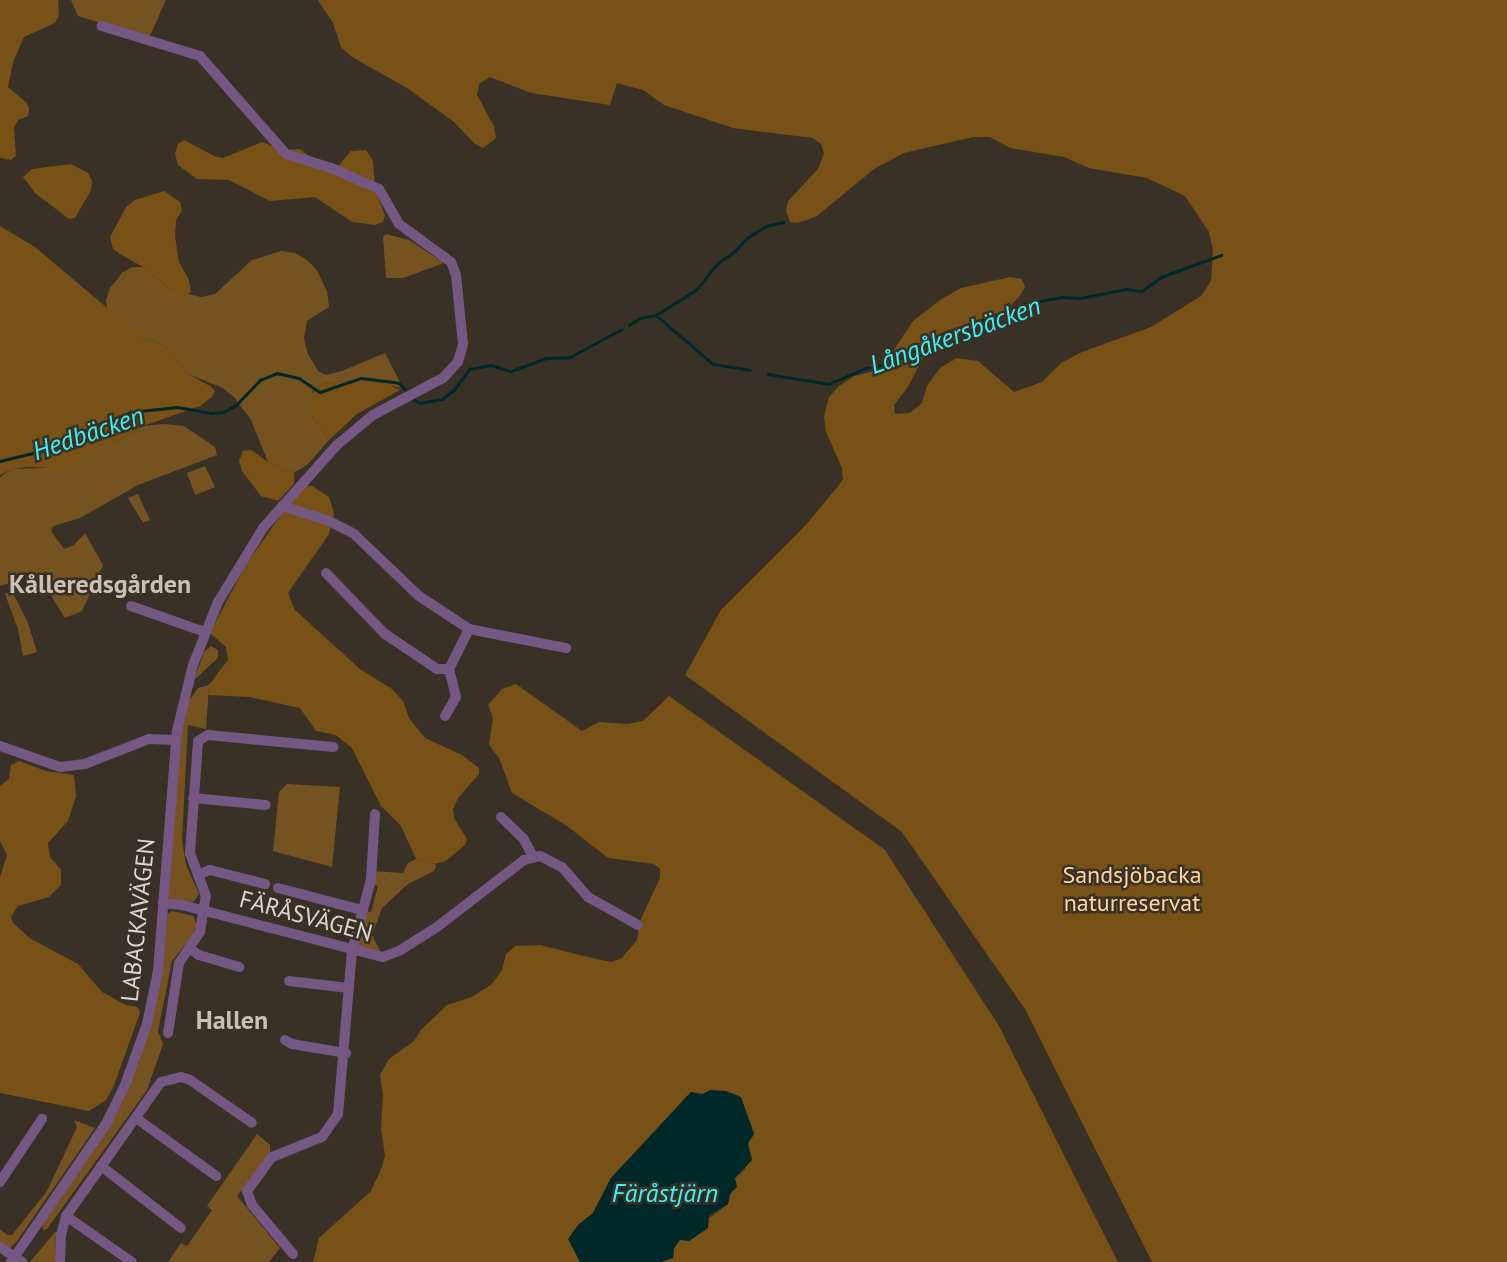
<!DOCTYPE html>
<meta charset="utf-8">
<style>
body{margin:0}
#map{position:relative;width:1507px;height:1262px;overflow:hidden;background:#393126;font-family:"PT Sans",sans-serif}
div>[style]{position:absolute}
.green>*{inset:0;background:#755320}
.forest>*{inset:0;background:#775116}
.water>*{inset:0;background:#002829}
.stream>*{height:2.5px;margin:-1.25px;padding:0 1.25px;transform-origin:1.25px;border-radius:1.25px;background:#002829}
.minor>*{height:10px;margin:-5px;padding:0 5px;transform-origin:5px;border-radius:5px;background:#755783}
span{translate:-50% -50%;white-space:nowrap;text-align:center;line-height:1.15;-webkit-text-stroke:5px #393126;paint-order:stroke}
.park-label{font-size:24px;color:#fed59f}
.street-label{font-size:24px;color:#dcd6d0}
.water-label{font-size:26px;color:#39f3f8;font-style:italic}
.neighbourhood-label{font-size:26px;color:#cac0b3;font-weight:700}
</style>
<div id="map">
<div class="green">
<div style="clip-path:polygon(71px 0,166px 0,149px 38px,78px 16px)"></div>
<div style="clip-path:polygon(386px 234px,409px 240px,444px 263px,403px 278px,386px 278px,383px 237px)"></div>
<div style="clip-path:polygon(281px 251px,295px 253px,307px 260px,316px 269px,327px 291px,329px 307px,307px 321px,304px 338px,307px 352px,318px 371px,326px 375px,342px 371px,385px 353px,403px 388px,352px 380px,323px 384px,312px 392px,312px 416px,329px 440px,308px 464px,294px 473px,268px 462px,251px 420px,235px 398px,223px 388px,188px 374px,168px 349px,156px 341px,145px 340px,107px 309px,106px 300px,110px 288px,123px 272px,133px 267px,143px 267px,171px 290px,201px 297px,215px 294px,252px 260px)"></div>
<div style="clip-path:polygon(164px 424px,184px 426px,215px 447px,217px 455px,138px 485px,80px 518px,53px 526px,51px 531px,64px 549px,74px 545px,85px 533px,103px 565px,82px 611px,65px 618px,38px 574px,0 586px,0 478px,4px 474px,12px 469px,42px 468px,115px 444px,143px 426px)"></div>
<div style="clip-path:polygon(205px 466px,215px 487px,195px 495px,187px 473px)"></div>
<div style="clip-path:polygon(138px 494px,150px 520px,143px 523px,128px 498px)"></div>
<div style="clip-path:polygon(12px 591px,28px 623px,37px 652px,23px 656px,18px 629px,5px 594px)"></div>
<div style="clip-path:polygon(211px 646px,218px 650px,218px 658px,194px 680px,204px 652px)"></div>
<div style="clip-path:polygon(209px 685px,206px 729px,188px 725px,182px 840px,186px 865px,199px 894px,191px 905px,168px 898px,178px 747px,186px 705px,198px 688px)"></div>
<div style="clip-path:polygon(287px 784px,340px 787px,332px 867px,273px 851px,279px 792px)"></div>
<div style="clip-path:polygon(416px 859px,435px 864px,436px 867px,434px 871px,408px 884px,382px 908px,372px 935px,381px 953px,357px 950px,364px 911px,371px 912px,378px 886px,371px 884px,371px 871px,403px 873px,408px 863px)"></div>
<div style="clip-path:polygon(172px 911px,193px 916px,197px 924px,192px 936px,172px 961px,158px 1031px,163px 1044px,147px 1090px,47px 1229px,43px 1230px,42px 1223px,99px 1142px,139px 1061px,166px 915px)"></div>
<div style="clip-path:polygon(74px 1120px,95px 1128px,17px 1241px,10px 1248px,0 1245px,0 1229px,7px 1235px,12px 1235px,47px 1191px,77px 1127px)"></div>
<div style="clip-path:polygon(257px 1134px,270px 1145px,270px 1153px,237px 1196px,280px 1248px,269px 1262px,168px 1262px,181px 1243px,187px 1246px,212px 1210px,207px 1206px)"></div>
<div style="clip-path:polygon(56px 1231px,55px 1262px,30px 1262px)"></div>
</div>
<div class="forest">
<div style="clip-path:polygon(0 0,58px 0,59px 16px,55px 23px,24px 37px,13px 62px,8px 87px,27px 103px,29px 109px,28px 116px,18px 120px,14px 127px,16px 156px,11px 160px,0 158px)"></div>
<div style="clip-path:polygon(318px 0,1507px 0,1507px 1262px,1152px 1262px,1025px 1009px,902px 832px,685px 675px,721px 610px,805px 526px,843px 480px,842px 468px,826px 432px,824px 416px,829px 397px,839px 386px,854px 376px,871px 372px,885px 363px,913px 321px,940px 300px,961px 288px,1010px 277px,1022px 279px,1025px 287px,1019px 297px,1006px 310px,946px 331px,931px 344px,907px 388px,894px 405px,895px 414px,910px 413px,922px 403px,927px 386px,940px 368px,957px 358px,978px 361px,1014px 392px,1042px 382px,1061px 363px,1082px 352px,1151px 327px,1201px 296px,1211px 281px,1213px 251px,1209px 232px,1185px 196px,1147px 178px,1089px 168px,1064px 157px,1010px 148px,990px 137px,973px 137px,904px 153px,874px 169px,817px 216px,798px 223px,790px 222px,786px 211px,788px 201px,818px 169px,824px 153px,821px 144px,813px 138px,733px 128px,664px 105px,643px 90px,617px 83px,610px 105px,531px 93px,490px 77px,479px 84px,477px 95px,494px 126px,496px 138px,483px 148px,475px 144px,454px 122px,407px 88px,352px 57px,341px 47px,333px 23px)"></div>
<div style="clip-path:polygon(184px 140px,214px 156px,223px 158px,262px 142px,282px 150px,300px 149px,314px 160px,330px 167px,339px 165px,351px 151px,366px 150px,373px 161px,375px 188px,385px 216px,383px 222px,375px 225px,352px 222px,315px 197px,270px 201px,229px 180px,197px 179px,178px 165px,175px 154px,178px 144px)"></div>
<div style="clip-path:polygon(71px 164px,88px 173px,92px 181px,91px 190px,75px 218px,69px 219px,35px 193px,23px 177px,32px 169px)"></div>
<div style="clip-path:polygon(164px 191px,180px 202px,182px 210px,176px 221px,175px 236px,179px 262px,189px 280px,191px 292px,185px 296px,171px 290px,143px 267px,120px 254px,113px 249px,110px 237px,126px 207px,135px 200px)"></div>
<div style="clip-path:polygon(0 226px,35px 247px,145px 340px,156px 341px,168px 349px,188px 374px,210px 386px,215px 391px,212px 397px,200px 406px,143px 426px,115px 444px,59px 468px,29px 467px,12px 469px,0 475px)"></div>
<div style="clip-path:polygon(352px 380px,386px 384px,400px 390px,357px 414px,329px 440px,312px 416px,312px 393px,323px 384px)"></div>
<div style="clip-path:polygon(251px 450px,268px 462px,294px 473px,294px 484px,278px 501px,261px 496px,242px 471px,239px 461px,243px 451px)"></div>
<div style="clip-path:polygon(305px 485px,312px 486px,329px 497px,334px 513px,329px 534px,288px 593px,295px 610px,360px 669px,392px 689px,403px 701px,409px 718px,425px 738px,462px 755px,479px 768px,479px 774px,458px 798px,453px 809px,454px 818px,467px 839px,465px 845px,446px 861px,435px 864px,416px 859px,401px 826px,381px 806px,352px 748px,336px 735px,316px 731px,300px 708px,249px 697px,208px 695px,209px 685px,228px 660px,226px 647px,210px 633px,245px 566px,290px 502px)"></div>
<div style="clip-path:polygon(516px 684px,582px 731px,599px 722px,627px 724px,643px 721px,669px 696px,885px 850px,999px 1026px,1118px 1262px,661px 1262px,673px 1258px,674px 1248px,680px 1240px,728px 1204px,735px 1178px,745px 1169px,748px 1143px,754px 1134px,741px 1098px,691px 1092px,611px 1178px,593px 1213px,578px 1225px,580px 1262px,313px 1262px,319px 1238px,371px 1191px,382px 1167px,385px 1156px,381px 1128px,383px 1095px,380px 1074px,389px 1059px,414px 1041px,421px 1030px,447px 1005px,472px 997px,492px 984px,502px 970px,506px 954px,515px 946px,540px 945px,596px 959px,612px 962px,622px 958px,637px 940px,640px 921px,660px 878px,660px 869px,654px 864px,608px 858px,567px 826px,512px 793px,499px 758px,489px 745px,493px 718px,488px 705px,502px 689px)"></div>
<div style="clip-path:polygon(19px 761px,46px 771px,74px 775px,76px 796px,68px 821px,48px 843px,50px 857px,61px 870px,61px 885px,49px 897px,18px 906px,11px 917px,13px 923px,31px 939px,78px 964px,102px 992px,126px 1005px,138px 1007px,140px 1013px,113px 1088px,106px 1100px,89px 1111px,0 1093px,0 877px,7px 855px,0 841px,0 786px,9px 779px,11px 765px)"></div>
</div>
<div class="water">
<div style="clip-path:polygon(710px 1090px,726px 1091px,741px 1097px,754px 1134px,748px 1143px,752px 1160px,735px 1178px,737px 1187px,729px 1195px,728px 1204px,709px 1215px,708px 1228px,689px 1241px,680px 1240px,674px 1248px,673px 1258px,661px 1262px,580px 1262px,568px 1239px,578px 1225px,593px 1213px,611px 1178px,691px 1092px,701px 1095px)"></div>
</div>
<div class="stream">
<div style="left:656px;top:315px;width:47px;rotate:-32deg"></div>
<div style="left:696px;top:290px;width:35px;rotate:-51deg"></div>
<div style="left:718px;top:263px;width:21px;rotate:-35deg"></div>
<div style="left:735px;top:251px;width:18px;rotate:-47deg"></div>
<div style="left:747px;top:238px;width:22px;rotate:-32deg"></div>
<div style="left:766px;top:226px;width:18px;rotate:-13deg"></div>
<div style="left:629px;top:325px;width:13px;rotate:-32deg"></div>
<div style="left:640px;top:318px;width:16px;rotate:-11deg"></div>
<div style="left:656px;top:315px;width:75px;rotate:40.7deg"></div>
<div style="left:713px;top:364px;width:37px;rotate:9deg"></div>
<div style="left:768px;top:374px;width:62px;rotate:9.3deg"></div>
<div style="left:829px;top:384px;width:40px;rotate:-23.4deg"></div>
<div style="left:866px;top:368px;width:23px;rotate:-10deg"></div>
<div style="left:889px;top:364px;width:68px;rotate:-27.3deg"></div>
<div style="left:949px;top:333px;width:85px;rotate:-20.8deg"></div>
<div style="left:1028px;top:303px;width:36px;rotate:-10deg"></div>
<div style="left:1063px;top:297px;width:17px;rotate:3deg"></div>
<div style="left:1080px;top:298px;width:47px;rotate:-11.1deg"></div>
<div style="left:1126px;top:289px;width:16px;rotate:7deg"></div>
<div style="left:1142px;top:291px;width:24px;rotate:-36deg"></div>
<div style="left:1161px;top:277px;width:64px;rotate:-20.1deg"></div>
<div style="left:411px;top:398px;width:10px;rotate:29deg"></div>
<div style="left:420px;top:403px;width:22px;rotate:-10deg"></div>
<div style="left:442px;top:399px;width:15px;rotate:-37deg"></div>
<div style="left:454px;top:390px;width:26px;rotate:-54deg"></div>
<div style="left:469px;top:369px;width:22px;rotate:-10deg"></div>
<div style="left:491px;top:365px;width:21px;rotate:17deg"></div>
<div style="left:511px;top:371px;width:37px;rotate:-20deg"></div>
<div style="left:546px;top:358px;width:24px;rotate:-2deg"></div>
<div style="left:570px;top:357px;width:59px;rotate:-28.3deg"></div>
<div style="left:0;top:461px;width:55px;rotate:-13.8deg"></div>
<div style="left:53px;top:448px;width:44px;rotate:-28.3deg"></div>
<div style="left:92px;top:427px;width:42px;rotate:-21deg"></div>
<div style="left:131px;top:412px;width:46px;rotate:-6.2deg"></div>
<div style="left:177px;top:407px;width:36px;rotate:10deg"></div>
<div style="left:212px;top:413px;width:11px;rotate:-5deg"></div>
<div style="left:223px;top:412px;width:13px;rotate:-27deg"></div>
<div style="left:235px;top:406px;width:36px;rotate:-46deg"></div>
<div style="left:260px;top:380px;width:18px;rotate:-22deg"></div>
<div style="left:277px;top:373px;width:23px;rotate:13deg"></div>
<div style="left:299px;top:378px;width:25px;rotate:34deg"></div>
<div style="left:320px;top:392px;width:43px;rotate:-18.9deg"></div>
<div style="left:361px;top:378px;width:38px;rotate:7deg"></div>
<div style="left:399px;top:383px;width:8px;rotate:45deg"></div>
</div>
<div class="minor">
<div style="left:282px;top:506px;width:49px;rotate:17.7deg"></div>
<div style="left:329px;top:521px;width:28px;rotate:27deg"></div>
<div style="left:354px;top:534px;width:90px;rotate:43.6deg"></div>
<div style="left:419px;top:596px;width:60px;rotate:33.4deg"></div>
<div style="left:469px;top:629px;width:99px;rotate:11.1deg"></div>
<div style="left:326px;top:573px;width:85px;rotate:46deg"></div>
<div style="left:385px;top:634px;width:63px;rotate:33.9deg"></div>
<div style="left:437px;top:669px;width:12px"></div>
<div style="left:131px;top:606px;width:78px;rotate:19.4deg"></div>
<div style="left:445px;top:716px;width:22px;rotate:-60deg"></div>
<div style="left:456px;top:697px;width:29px;rotate:-104deg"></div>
<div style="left:449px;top:669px;width:45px;rotate:-63.4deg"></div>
<div style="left:0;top:746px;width:64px;rotate:19.3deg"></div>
<div style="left:60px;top:767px;width:25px;rotate:-7deg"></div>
<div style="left:85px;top:764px;width:69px;rotate:-21.3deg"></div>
<div style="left:149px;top:739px;width:27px;rotate:2deg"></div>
<div style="left:193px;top:798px;width:73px;rotate:5.5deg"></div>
<div style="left:501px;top:817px;width:30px;rotate:44deg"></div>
<div style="left:523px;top:838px;width:21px;rotate:61deg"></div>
<div style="left:198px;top:875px;width:13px;rotate:-23deg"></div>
<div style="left:210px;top:870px;width:57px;rotate:14.3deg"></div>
<div style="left:278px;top:888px;width:87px;rotate:14.7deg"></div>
<div style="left:163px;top:903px;width:19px;rotate:6deg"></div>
<div style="left:182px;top:905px;width:208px;rotate:14.5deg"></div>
<div style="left:383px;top:957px;width:17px;rotate:-21deg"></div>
<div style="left:399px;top:951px;width:45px;rotate:-32.3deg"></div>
<div style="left:437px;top:927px;width:110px;rotate:-37.6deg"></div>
<div style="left:524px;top:860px;width:16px;rotate:-14deg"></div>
<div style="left:540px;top:856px;width:25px;rotate:27deg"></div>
<div style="left:562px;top:867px;width:40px;rotate:49deg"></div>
<div style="left:588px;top:897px;width:57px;rotate:29.2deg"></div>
<div style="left:189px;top:948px;width:12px;rotate:35deg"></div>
<div style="left:199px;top:955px;width:42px;rotate:16.7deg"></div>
<div style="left:289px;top:981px;width:60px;rotate:6.7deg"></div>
<div style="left:168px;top:1033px;width:71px;rotate:-81.1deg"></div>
<div style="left:179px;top:963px;width:37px;rotate:-56deg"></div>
<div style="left:200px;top:932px;width:36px;rotate:-81deg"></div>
<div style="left:206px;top:896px;width:46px;rotate:-110.4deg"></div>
<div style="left:190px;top:853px;width:112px;rotate:-85.9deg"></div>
<div style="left:198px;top:741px;width:12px;rotate:-31deg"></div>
<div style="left:208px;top:735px;width:126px;rotate:5.5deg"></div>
<div style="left:285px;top:1040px;width:8px;rotate:30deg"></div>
<div style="left:292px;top:1044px;width:55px;rotate:9.5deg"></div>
<div style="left:136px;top:1118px;width:99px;rotate:35.9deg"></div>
<div style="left:101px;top:1166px;width:101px;rotate:37.8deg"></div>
<div style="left:0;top:1182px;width:76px;rotate:-56.3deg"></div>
<div style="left:66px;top:1216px;width:80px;rotate:34.9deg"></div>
<div style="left:0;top:1247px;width:27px;rotate:34deg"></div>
<div style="left:293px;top:1254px;width:64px;rotate:-129.9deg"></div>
<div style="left:252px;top:1205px;width:15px;rotate:-110deg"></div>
<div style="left:247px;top:1191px;width:42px;rotate:-53.7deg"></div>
<div style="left:272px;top:1157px;width:54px;rotate:-21.8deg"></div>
<div style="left:322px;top:1137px;width:28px;rotate:-55deg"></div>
<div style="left:338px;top:1114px;width:164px;rotate:-85.1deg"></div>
<div style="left:352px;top:951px;width:74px;rotate:-75.2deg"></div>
<div style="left:371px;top:879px;width:65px;rotate:-86.5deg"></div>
<div style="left:11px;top:1262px;width:168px;rotate:-55.5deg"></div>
<div style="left:106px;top:1124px;width:43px;rotate:-64deg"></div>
<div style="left:125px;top:1085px;width:65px;rotate:-70.2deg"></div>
<div style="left:147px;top:1024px;width:54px;rotate:-78.3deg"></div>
<div style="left:158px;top:971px;width:241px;rotate:-85.5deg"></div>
<div style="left:177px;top:731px;width:68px;rotate:-76.4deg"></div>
<div style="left:193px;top:665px;width:68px;rotate:-68.4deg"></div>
<div style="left:218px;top:602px;width:87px;rotate:-58.7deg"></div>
<div style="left:263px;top:528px;width:111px;rotate:-48.3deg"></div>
<div style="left:337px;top:445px;width:47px;rotate:-39.8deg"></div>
<div style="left:373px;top:415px;width:79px;rotate:-27.9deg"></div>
<div style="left:443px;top:378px;width:22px;rotate:-47deg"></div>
<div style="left:458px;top:362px;width:19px;rotate:-74deg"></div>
<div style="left:463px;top:344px;width:69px;rotate:-95.8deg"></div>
<div style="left:456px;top:275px;width:14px;rotate:-111deg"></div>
<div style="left:451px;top:262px;width:64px;rotate:-143.8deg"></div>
<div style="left:399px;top:224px;width:40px;rotate:-119.7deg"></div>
<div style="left:379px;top:189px;width:52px;rotate:-156.4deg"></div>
<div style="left:331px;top:168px;width:47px;rotate:-162.7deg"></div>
<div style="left:286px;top:154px;width:130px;rotate:-131.3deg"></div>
<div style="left:200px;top:56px;width:103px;rotate:-163.1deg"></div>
<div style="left:60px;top:1262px;width:27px;rotate:-88deg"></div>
<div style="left:61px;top:1235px;width:20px;rotate:-75deg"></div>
<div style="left:66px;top:1216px;width:164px;rotate:-54.7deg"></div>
<div style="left:161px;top:1082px;width:21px;rotate:-14deg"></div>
<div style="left:181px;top:1077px;width:9px;rotate:18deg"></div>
<div style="left:190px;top:1080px;width:75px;rotate:34.7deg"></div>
</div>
<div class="park-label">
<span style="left:1132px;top:889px">Sandsjöbacka<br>naturreservat</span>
</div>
<div class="street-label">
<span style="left:306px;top:916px;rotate:15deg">FÄRÅSVÄGEN</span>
<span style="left:138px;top:920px;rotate:-84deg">LABACKAVÄGEN</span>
</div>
<div class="water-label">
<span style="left:955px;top:335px;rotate:-20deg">Långåkersbäcken</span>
<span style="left:88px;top:433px;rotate:-19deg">Hedbäcken</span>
<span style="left:665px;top:1193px">Färåstjärn</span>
</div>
<div class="neighbourhood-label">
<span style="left:100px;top:584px">Kålleredsgården</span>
<span style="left:232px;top:1020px">Hallen</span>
</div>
</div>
